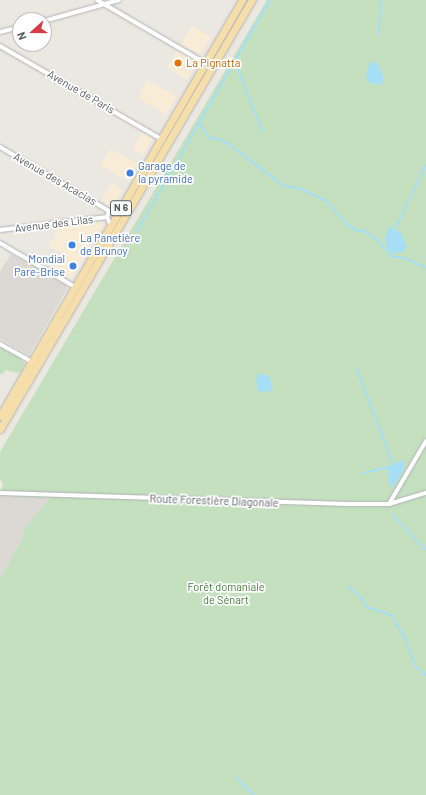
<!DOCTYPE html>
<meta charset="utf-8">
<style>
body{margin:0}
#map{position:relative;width:426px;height:795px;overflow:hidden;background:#ebe7e1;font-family:Barlow,sans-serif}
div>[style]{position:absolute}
.commercial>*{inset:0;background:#f9ecd7}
.industrial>*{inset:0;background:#dcd9d5}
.green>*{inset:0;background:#c4e0bf}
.water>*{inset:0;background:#a6dff5}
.stream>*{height:1.5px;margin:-0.75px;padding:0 0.75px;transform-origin:0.75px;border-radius:0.75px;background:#a6dff5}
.roads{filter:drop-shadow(0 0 1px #b1b4b7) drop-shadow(0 0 1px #b1b4b7)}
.minor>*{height:4px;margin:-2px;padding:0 2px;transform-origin:2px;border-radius:2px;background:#fff}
.primary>*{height:7px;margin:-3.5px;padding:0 3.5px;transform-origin:3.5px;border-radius:3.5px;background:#f6deaa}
.dots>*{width:11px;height:11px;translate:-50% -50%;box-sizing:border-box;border:2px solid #fff;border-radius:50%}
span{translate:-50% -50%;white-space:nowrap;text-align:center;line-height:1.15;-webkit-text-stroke:3.5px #fff;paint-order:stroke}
.shield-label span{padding:1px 3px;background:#fff;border:1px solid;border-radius:3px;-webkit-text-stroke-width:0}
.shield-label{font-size:10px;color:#595d60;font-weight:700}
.food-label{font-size:11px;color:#c56008}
.left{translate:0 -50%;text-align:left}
.street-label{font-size:11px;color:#595d60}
.shop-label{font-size:11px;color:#366cbe}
.right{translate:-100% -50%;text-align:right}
.park-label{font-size:11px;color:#437c3c}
.north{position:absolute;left:12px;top:12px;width:40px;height:40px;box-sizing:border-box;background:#fff;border:1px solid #bdbebf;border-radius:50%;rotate:249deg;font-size:11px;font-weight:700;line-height:16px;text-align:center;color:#595d60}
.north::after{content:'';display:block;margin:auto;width:14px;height:18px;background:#d63b48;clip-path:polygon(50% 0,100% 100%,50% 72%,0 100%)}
</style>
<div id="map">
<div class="commercial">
<div style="clip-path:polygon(192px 26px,211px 37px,200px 54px,181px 44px)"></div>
<div style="clip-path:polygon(177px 50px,194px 60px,196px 63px,187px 80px,167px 67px)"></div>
<div style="clip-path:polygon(147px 80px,177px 96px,166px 115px,138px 98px)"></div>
<div style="clip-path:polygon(142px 132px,152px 137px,152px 140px,143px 155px,132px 149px)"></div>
<div style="clip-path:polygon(110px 149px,138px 164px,128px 181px,101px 166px)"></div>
<div style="clip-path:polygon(112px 183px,123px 190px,114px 204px,110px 206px,101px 200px)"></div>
<div style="clip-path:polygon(102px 222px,103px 225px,71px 279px,54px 269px,62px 253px,49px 246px,59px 226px)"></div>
</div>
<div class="industrial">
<div style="clip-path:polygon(11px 254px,66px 285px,67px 289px,29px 355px,0 339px,0 272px)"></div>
<div style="clip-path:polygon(0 496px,50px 498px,25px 528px,22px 539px,0 579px)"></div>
</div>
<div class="green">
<div style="clip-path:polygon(267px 0,426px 0,426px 795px,0 795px,0 579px,22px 539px,25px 528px,50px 498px,0 496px,3px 484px,0 479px,0 452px)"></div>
<div style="clip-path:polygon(0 346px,13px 349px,25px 364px,22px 371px,18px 373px,6px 370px,3px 374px,0 374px)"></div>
</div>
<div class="water">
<div style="clip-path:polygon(370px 62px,377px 63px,384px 78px,381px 85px,369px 83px,366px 75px)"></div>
<div style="clip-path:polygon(390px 226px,401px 233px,407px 247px,401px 253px,391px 253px,387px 247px,385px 238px)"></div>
<div style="clip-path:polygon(258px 373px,269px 376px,273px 389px,267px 392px,258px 391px,256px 380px)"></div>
<div style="clip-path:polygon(402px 460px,405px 468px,393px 487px,389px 485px,388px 467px)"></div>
</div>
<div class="stream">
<div style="left:378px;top:36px;width:36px;rotate:-85deg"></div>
<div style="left:235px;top:61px;width:76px;rotate:68.5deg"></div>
<div style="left:199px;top:123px;width:20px;rotate:53deg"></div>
<div style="left:211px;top:139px;width:5px;rotate:-11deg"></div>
<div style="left:216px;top:138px;width:14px;rotate:25deg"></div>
<div style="left:229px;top:144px;width:69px;rotate:37.4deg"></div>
<div style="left:284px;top:186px;width:15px;rotate:8deg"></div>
<div style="left:299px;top:188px;width:31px;rotate:25deg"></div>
<div style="left:327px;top:201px;width:33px;rotate:49deg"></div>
<div style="left:349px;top:226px;width:10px;rotate:29deg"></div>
<div style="left:358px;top:231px;width:4px;rotate:-14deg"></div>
<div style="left:362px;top:230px;width:19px;rotate:32deg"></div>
<div style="left:378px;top:240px;width:21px;rotate:51deg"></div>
<div style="left:391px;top:256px;width:14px;rotate:8deg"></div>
<div style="left:405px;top:258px;width:23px;rotate:25deg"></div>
<div style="left:396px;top:227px;width:69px;rotate:-64.2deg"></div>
<div style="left:137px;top:231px;width:267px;rotate:-60.1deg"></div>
<div style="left:357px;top:368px;width:102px;rotate:69.2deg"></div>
<div style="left:363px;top:473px;width:26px;rotate:-13deg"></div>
<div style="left:392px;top:514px;width:50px;rotate:46.6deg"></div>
<div style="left:349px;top:587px;width:16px;rotate:40deg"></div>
<div style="left:361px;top:597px;width:12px;rotate:59deg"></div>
<div style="left:367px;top:607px;width:26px;rotate:18deg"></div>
<div style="left:392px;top:615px;width:28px;rotate:60deg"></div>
<div style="left:406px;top:639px;width:30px;rotate:70deg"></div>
<div style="left:416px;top:667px;width:13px;rotate:39deg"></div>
<div style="left:236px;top:777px;width:25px;rotate:45deg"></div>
</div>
<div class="roads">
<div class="minor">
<div style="left:97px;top:0;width:125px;rotate:30.3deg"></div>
<div style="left:44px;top:21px;width:78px;rotate:-15.6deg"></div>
<div style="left:0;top:32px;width:21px;rotate:-14deg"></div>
<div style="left:0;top:46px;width:186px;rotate:30deg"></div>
<div style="left:0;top:147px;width:126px;rotate:30.4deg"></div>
<div style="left:111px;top:226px;width:10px;rotate:-114deg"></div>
<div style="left:107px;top:217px;width:6px;rotate:-72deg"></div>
<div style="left:109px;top:211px;width:10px"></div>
<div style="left:0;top:230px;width:108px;rotate:-6.9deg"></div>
<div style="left:0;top:243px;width:87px;rotate:30.4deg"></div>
<div style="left:0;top:344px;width:37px;rotate:29deg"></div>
<div style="left:0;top:493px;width:348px;rotate:1.8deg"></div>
<div style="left:348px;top:504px;width:41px"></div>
<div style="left:389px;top:504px;width:39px;rotate:-17deg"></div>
<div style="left:389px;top:504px;width:73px;rotate:-59.6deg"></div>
</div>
<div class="primary">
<div style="left:0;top:416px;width:481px;rotate:-59.8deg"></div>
<div style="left:0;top:429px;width:498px;rotate:-59.6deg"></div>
</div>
</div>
<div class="dots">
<div style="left:178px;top:63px;background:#e8710a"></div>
<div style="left:130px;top:173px;background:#3f7fe0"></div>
<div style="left:72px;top:245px;background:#3f7fe0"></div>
<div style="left:73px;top:266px;background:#3f7fe0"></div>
</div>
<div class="shield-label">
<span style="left:121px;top:208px">N 6</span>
</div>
<div class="food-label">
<span class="left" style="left:186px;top:63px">La Pignatta</span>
</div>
<div class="street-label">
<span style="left:81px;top:92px;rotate:30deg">Avenue de Paris</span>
<span style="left:55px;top:179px;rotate:30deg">Avenue des Acacias</span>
<span style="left:54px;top:224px;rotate:-7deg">Avenue des Lilas</span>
<span style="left:214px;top:501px;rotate:2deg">Route Forestière Diagonale</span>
</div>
<div class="shop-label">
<span class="left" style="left:138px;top:173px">Garage de<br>la pyramide</span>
<span class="left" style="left:80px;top:245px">La Panetière<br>de Brunoy</span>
<span class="right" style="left:65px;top:266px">Mondial<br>Pare-Brise</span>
</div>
<div class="park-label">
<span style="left:226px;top:594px">Forêt domaniale<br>de Sénart</span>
</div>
<div class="north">N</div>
</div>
